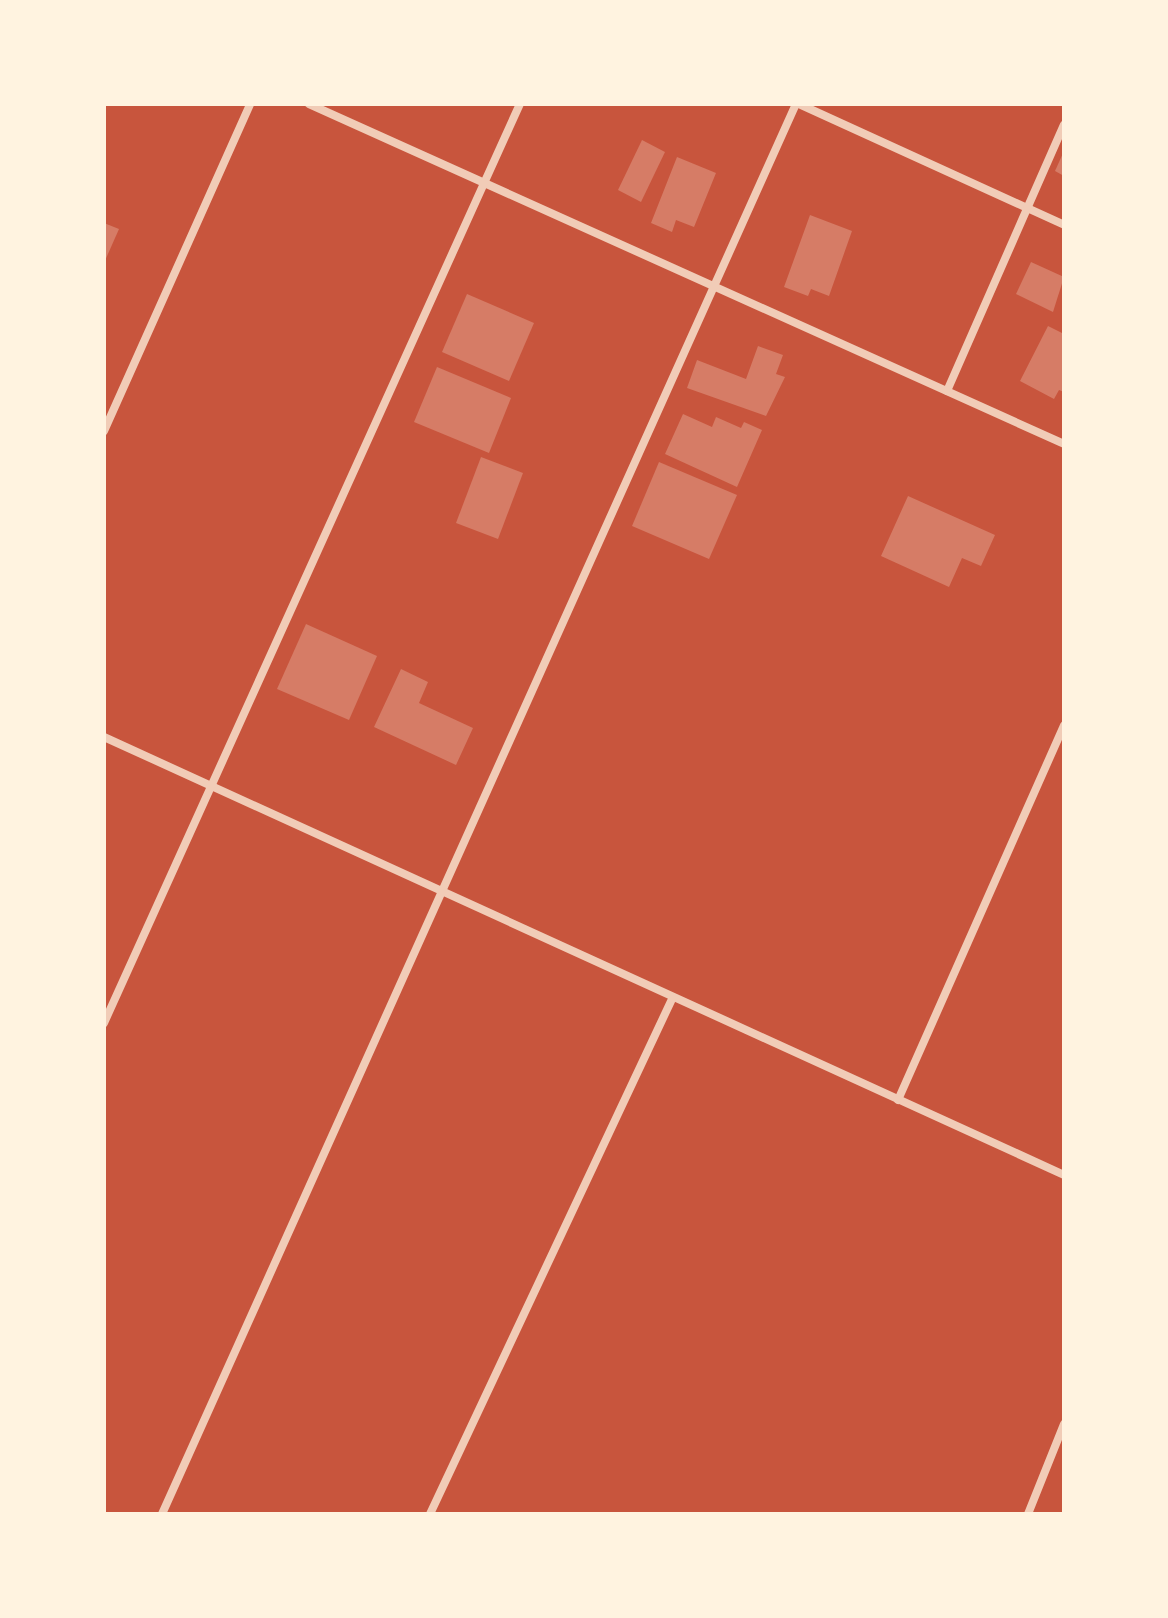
<!DOCTYPE html>
<style>
body{margin:0}
#map{position:relative;width:1168px;height:1618px;overflow:hidden;background:#c8553d;font-family:Overpass,sans-serif}
div>[style]{position:absolute}
.building>*{inset:0;background:#d67c66}
.minor>*{height:8px;margin:-4px;padding:0 4px;transform-origin:4px;border-radius:4px;background:#f1ccb7}
span{translate:-50% -50%;white-space:nowrap;text-align:center;line-height:1.15;-webkit-text-stroke:8px #fff3e0;paint-order:stroke}
.frame{position:absolute;inset:0;border:106px solid #fff3e0;pointer-events:none}
</style>
<div id="map">
<div class="building">
<div style="clip-path:polygon(642px 140px,665px 152px,641px 202px,618px 190px)"></div>
<div style="clip-path:polygon(1064px 151px,1064px 176px,1055px 171px)"></div>
<div style="clip-path:polygon(677px 157px,716px 173px,694px 227px,676px 220px,672px 232px,651px 223px)"></div>
<div style="clip-path:polygon(810px 215px,852px 231px,829px 296px,811px 289px,808px 296px,784px 287px)"></div>
<div style="clip-path:polygon(104px 223px,119px 229px,104px 263px)"></div>
<div style="clip-path:polygon(1031px 262px,1064px 277px,1053px 312px,1016px 294px)"></div>
<div style="clip-path:polygon(467px 294px,534px 323px,509px 381px,442px 352px)"></div>
<div style="clip-path:polygon(1048px 326px,1064px 334px,1064px 392px,1059px 390px,1054px 399px,1020px 381px)"></div>
<div style="clip-path:polygon(758px 346px,783px 355px,776px 374px,785px 377px,766px 416px,687px 388px,697px 360px,746px 379px)"></div>
<div style="clip-path:polygon(437px 367px,511px 398px,489px 453px,414px 422px)"></div>
<div style="clip-path:polygon(683px 414px,712px 427px,716px 417px,741px 428px,744px 422px,762px 430px,737px 487px,665px 454px)"></div>
<div style="clip-path:polygon(481px 457px,523px 473px,498px 539px,456px 523px)"></div>
<div style="clip-path:polygon(659px 462px,737px 495px,709px 559px,632px 526px)"></div>
<div style="clip-path:polygon(908px 496px,995px 535px,981px 566px,962px 558px,949px 587px,881px 556px)"></div>
<div style="clip-path:polygon(306px 624px,377px 656px,349px 720px,277px 689px)"></div>
<div style="clip-path:polygon(401px 669px,428px 682px,419px 703px,473px 728px,456px 765px,374px 727px)"></div>
</div>
<div class="minor">
<div style="left:309px;top:104px;width:828px;rotate:24.24deg"></div>
<div style="left:799px;top:104px;width:291px;rotate:24.5deg"></div>
<div style="left:947px;top:391px;width:291px;rotate:-66.3deg"></div>
<div style="left:104px;top:431px;width:358px;rotate:-65.9deg"></div>
<div style="left:104px;top:737px;width:1055px;rotate:24.52deg"></div>
<div style="left:104px;top:1023px;width:1009px;rotate:-65.65deg"></div>
<div style="left:898px;top:1100px;width:410px;rotate:-66.1deg"></div>
<div style="left:162px;top:1514px;width:1546px;rotate:-65.79deg"></div>
<div style="left:430px;top:1514px;width:571px;rotate:-64.83deg"></div>
<div style="left:1028px;top:1514px;width:97px;rotate:-68.2deg"></div>
</div>
<div class="frame"></div>
</div>
